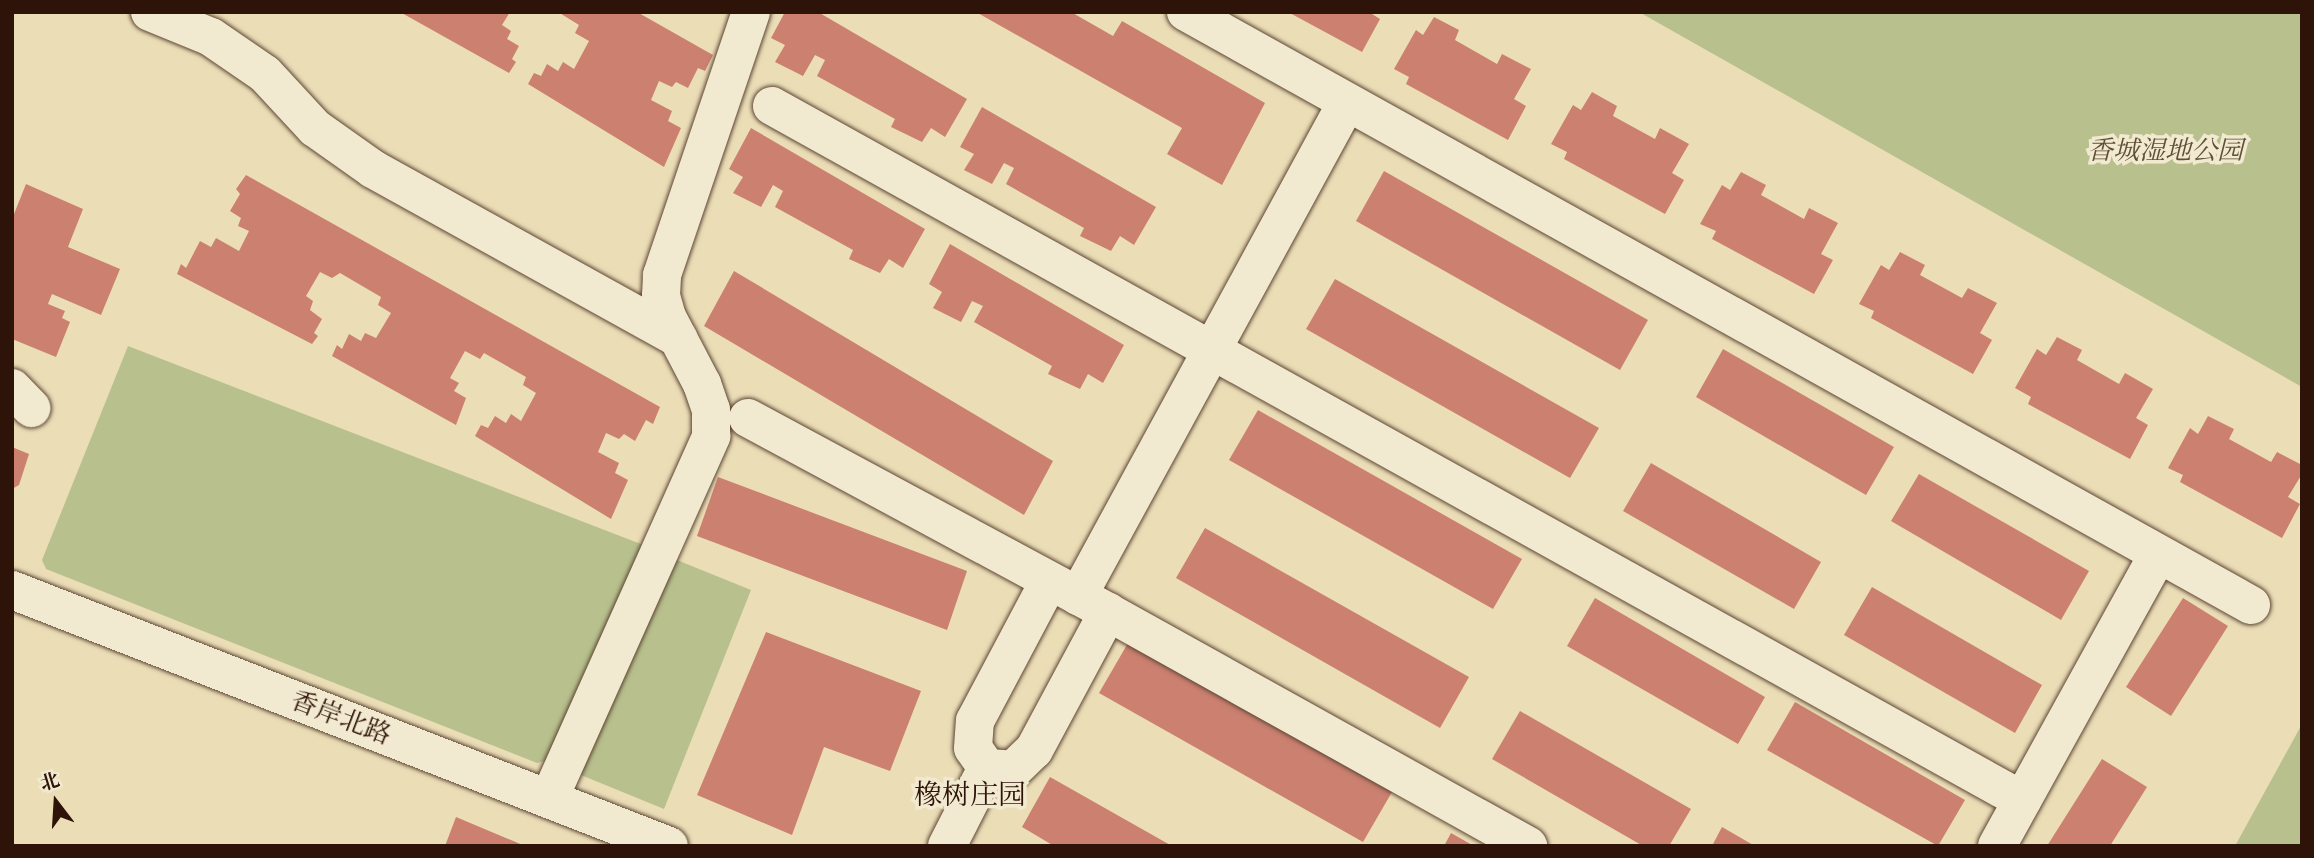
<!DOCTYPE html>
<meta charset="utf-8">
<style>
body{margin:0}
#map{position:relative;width:2314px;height:858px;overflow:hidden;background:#ebdeb7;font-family:"IM FELL French Canon","Noto Serif SC",serif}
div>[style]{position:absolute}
.green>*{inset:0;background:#b8c18e}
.building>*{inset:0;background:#cb8070}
.roads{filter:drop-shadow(0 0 2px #5d4634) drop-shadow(0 0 2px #5d4634)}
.minor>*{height:38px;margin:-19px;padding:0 19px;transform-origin:19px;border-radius:19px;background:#f2ead0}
.tertiary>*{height:38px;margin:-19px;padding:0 19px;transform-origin:19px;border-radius:19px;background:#f2ead0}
span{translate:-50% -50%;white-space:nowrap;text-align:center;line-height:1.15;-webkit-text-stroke:7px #f2ead0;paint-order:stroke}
.park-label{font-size:26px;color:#5e5037;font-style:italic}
.street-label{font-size:26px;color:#2e1308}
.neighbourhood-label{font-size:28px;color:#2e1308}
.frame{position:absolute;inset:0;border:14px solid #2e1308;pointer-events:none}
.north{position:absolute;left:21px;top:767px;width:70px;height:70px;-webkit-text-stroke:5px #f2ead0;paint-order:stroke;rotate:343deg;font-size:19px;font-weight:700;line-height:28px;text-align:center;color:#2e1308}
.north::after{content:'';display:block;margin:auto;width:24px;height:32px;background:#2e1308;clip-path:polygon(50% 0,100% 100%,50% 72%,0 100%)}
</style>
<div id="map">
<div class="green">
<div style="clip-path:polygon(1639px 12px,2302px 12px,2302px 387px)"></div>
<div style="clip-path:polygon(128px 346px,646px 546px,549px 760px,537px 763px,46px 569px,42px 560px)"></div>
<div style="clip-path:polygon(672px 558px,751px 590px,664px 809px,576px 773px)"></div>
<div style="clip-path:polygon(2302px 724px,2302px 846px,2235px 846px)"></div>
</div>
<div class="building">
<div style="clip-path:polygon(400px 12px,510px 12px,502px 25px,511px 31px,507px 39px,519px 46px,512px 59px,516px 62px,509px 73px)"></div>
<div style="clip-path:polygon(558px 12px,637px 12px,713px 55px,705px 71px,698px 68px,688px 88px,676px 82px,672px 87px,659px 81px,651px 100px,672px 111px,668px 121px,681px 128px,664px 167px,528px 84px,534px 73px,541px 76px,547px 64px,558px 71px,563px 62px,574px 69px,589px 41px,575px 33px,579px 25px)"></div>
<div style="clip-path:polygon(785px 12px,818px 12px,967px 99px,945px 137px,931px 128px,922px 142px,891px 127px,895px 119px,817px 76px,825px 60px,815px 55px,803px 76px,775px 62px,785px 45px,771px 38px)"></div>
<div style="clip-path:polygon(976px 12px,1071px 12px,1113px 36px,1122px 21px,1265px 103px,1222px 185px,1167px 154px,1182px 128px)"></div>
<div style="clip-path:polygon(1288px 12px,1369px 12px,1380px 19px,1362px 52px)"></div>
<div style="clip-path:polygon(1434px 17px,1459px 30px,1455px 40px,1497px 64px,1502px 54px,1531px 69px,1514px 99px,1526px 106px,1508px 140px,1406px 84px,1409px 77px,1394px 69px,1416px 30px,1423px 35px)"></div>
<div style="clip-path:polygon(1592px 92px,1617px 106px,1613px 116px,1655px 139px,1660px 128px,1689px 144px,1672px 173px,1684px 180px,1665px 214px,1564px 159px,1567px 152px,1551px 144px,1573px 105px,1581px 110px)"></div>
<div style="clip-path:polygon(982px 107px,1156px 207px,1134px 245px,1120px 236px,1111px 251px,1080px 236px,1084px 228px,1006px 184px,1014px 168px,1004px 163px,992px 184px,964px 170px,974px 154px,960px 147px)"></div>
<div style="clip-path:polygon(751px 128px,925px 229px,903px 268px,889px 259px,880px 273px,849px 259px,853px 250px,775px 207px,783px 191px,773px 185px,761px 207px,733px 193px,743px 177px,729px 169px)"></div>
<div style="clip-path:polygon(1384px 171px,1648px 320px,1620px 370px,1356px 221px)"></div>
<div style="clip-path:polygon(1741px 172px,1766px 185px,1761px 195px,1804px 219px,1809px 208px,1838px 223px,1821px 254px,1833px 260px,1814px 294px,1712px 239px,1716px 231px,1700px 224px,1722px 185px,1730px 190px)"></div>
<div style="clip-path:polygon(246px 175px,660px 407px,653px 424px,646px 420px,635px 441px,624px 434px,619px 439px,606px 433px,598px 452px,619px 463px,615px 473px,628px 480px,611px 519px,475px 436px,481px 425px,488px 428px,495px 416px,506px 423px,511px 414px,521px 421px,536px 393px,523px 385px,526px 377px,484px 353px,480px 359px,465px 351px,450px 378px,459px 383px,454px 391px,466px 398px,456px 425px,332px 356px,337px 345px,342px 349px,349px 334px,361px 341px,365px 333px,376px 338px,391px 313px,378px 305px,381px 297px,340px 273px,332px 278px,320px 272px,306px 296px,313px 301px,310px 310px,322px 319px,314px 333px,318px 336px,312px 344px,177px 274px,181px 264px,186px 268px,200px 241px,211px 247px,216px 238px,239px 251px,249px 231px,238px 226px,241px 218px,230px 211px,240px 194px,236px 189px)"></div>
<div style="clip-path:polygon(26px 184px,83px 209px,68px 247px,120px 269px,101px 315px,52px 294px,48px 304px,65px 311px,62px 318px,70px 322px,56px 357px,12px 339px,12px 219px)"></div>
<div style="clip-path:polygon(950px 244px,1124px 345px,1103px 383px,1088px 374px,1080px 389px,1048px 374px,1052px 366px,974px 322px,983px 306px,972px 301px,961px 322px,933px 308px,942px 292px,929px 284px)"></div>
<div style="clip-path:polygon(1900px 252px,1925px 265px,1920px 275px,1962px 298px,1968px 288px,1997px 303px,1980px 333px,1992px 340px,1973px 374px,1871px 318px,1874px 311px,1859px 304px,1881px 265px,1889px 270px)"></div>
<div style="clip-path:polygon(734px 271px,1053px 461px,1024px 515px,704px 326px)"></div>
<div style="clip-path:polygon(1335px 279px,1599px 428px,1570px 478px,1306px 329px)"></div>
<div style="clip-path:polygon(2057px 337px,2082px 350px,2077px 360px,2119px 384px,2125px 373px,2153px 389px,2136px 418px,2148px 425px,2130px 459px,2028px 404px,2031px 397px,2015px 388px,2037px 349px,2046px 355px)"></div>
<div style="clip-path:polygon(1723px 349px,1894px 447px,1866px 495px,1696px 397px)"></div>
<div style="clip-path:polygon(1258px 410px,1522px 559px,1493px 609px,1229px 460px)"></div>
<div style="clip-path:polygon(2208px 416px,2234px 429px,2229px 439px,2271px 462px,2277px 452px,2302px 465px,2302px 474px,2288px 497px,2300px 504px,2282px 538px,2180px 482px,2183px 475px,2168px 468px,2190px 428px,2198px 434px)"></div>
<div style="clip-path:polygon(12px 447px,29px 454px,19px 485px,12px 489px)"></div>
<div style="clip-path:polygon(1651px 463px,1821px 562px,1794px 609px,1623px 511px)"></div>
<div style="clip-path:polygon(1919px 474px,2089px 571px,2061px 620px,1891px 521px)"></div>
<div style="clip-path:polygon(718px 477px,967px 571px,947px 630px,697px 536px)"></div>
<div style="clip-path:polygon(1205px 528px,1469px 677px,1440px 728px,1176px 578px)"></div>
<div style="clip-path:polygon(1872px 587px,2042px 685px,2015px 733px,1844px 635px)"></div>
<div style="clip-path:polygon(1595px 598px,1765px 697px,1738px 744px,1567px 646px)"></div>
<div style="clip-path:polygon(2183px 598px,2228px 626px,2171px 716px,2126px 687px)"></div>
<div style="clip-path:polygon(766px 632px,921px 691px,890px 771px,824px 747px,792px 835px,697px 795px)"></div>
<div style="clip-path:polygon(1128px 643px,1392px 792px,1363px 842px,1099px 693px)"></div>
<div style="clip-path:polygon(1795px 702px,1965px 800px,1938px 846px,1767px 750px)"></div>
<div style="clip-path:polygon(1520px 711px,1691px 809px,1669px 846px,1643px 846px,1492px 759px)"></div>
<div style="clip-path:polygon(2102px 759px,2147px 787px,2110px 846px,2047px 846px)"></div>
<div style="clip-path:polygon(1050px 777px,1172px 846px,1054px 846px,1022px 827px)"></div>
<div style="clip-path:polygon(456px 817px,525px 846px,445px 846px)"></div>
<div style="clip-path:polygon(1722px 827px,1755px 846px,1712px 846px)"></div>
<div style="clip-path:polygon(1451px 833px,1474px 846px,1444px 846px)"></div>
</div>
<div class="roads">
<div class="minor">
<div style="left:150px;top:12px;width:66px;rotate:22.3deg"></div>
<div style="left:211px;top:37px;width:65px;rotate:34.4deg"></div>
<div style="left:265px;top:74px;width:74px;rotate:47.2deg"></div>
<div style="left:315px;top:128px;width:71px;rotate:35.3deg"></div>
<div style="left:373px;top:169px;width:349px;rotate:29deg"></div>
<div style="left:1186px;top:12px;width:1219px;rotate:29.11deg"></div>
<div style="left:772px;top:106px;width:1430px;rotate:29.04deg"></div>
<div style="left:12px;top:388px;width:28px;rotate:46deg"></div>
<div style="left:748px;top:418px;width:409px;rotate:28.3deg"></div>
<div style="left:1108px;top:612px;width:481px;rotate:29.1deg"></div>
<div style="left:1078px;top:596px;width:562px;rotate:-61.43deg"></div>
<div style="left:987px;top:768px;width:26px;rotate:4deg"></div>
<div style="left:1013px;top:770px;width:29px;rotate:-44deg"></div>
<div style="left:1034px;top:750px;width:157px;rotate:-61.8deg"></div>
<div style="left:987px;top:768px;width:24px;rotate:-125deg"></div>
<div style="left:973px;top:748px;width:27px;rotate:-86deg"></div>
<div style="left:975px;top:721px;width:158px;rotate:-62.1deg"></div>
<div style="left:549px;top:799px;width:398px;rotate:-65.9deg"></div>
<div style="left:711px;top:436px;width:26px;rotate:-90deg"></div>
<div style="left:711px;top:410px;width:28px;rotate:-109deg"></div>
<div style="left:702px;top:384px;width:76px;rotate:-117.6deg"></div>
<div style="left:667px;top:317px;width:22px;rotate:-106deg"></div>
<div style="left:661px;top:296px;width:21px;rotate:-87deg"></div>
<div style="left:662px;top:275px;width:278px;rotate:-71.3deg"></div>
<div style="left:947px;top:846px;width:88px;rotate:-62.9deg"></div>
<div style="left:1997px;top:846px;width:333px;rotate:-61.1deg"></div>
</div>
<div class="tertiary">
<div style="left:12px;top:590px;width:705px;rotate:21.29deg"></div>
</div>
</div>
<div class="park-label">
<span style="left:2165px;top:151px">香城湿地公园</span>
</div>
<div class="street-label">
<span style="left:341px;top:718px;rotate:21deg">香岸北路</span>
</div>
<div class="neighbourhood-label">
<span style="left:970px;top:795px">橡树庄园</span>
</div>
<div class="frame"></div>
<div class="north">北</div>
</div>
